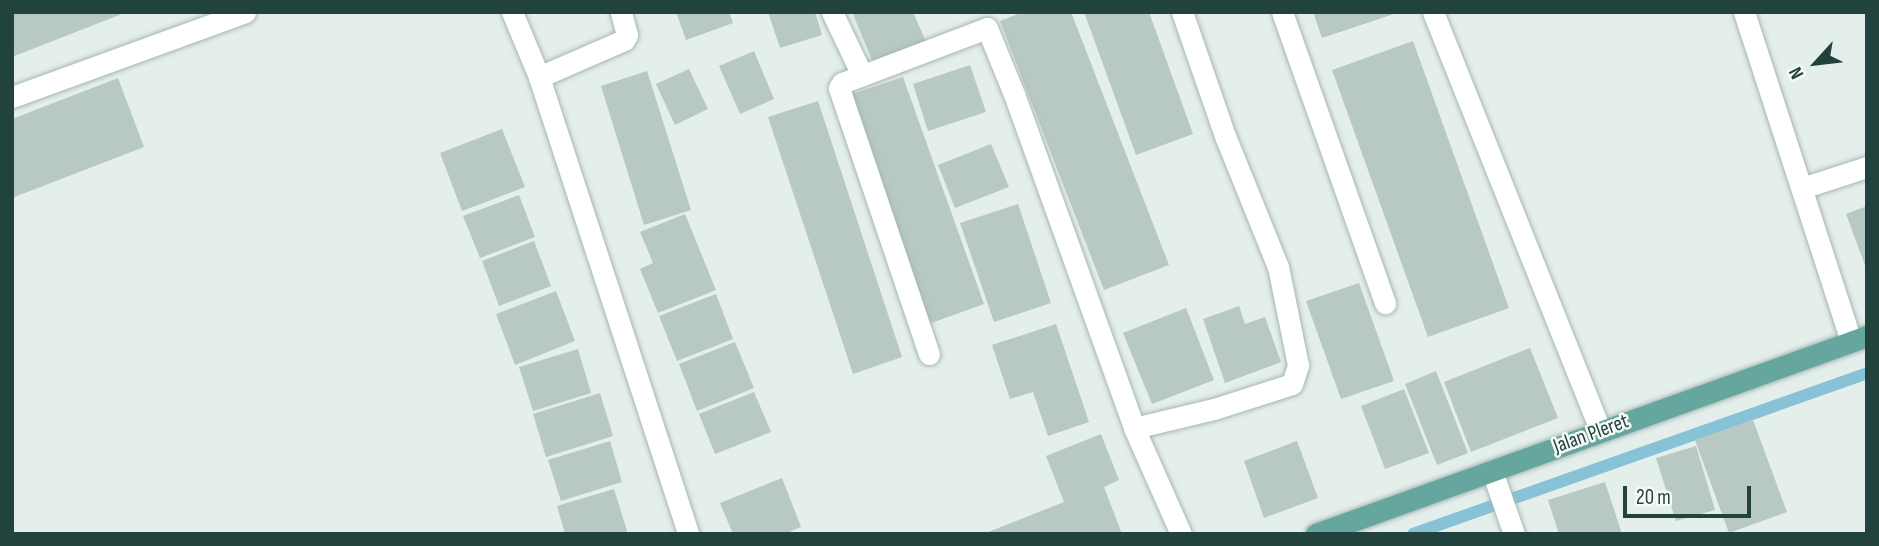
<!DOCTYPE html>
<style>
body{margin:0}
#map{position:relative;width:1879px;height:546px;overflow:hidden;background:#e4eeeb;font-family:"Sofia Sans Condensed",sans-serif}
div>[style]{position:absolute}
.stream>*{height:12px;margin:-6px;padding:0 6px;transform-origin:6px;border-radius:6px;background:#88c2d7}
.building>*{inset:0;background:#b8c9c4}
.roads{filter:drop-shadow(0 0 2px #a6b7b3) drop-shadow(0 0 2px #a6b7b3)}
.minor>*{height:21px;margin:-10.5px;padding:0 10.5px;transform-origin:10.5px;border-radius:10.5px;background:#fff}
.major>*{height:21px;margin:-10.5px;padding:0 10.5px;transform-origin:10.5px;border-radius:10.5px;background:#65a79e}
span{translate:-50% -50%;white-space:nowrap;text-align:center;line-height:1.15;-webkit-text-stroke:5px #f5faf8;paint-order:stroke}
.street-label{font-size:21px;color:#21423d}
.frame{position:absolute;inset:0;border:14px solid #21423d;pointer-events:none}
.north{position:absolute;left:1781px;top:28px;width:70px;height:70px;-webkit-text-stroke:5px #f5faf8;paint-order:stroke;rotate:243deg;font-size:19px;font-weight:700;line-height:28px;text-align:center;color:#21423d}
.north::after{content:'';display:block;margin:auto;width:24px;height:32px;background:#21423d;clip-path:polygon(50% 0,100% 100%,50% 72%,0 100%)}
.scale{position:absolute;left:1623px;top:486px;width:128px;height:32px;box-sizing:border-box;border:4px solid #21423d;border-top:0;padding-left:9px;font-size:21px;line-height:24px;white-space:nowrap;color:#21423d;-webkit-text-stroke:5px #f5faf8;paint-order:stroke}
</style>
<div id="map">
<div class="stream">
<div style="left:1413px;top:534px;width:482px;rotate:-19.5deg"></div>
</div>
<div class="building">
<div style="clip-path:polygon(12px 12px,127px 12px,12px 57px)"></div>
<div style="clip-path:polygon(676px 12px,729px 12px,733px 23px,686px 40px)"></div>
<div style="clip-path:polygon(768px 12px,815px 12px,822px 35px,780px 48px)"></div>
<div style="clip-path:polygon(852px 12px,913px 12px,927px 44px,875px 67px)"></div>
<div style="clip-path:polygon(1023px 12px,1071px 12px,1169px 265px,1104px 290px,1000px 21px)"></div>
<div style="clip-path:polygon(1084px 12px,1149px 12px,1193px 134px,1136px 155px)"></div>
<div style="clip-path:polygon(1313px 12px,1397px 12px,1397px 13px,1322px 38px)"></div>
<div style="clip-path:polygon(1413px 41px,1509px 308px,1428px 337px,1332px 70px)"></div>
<div style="clip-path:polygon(754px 51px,774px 99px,740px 114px,719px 66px)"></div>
<div style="clip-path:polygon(970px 65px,986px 112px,928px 131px,913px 84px)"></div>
<div style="clip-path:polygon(689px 69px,708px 109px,675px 125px,656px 84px)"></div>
<div style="clip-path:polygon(647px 71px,691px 210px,644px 225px,601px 86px)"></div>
<div style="clip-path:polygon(903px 77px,984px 304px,926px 325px,846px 96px)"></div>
<div style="clip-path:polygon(118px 78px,144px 147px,12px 198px,12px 119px)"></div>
<div style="clip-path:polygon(818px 101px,902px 357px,853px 374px,768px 117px)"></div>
<div style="clip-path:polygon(502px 129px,525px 187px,462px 211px,440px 153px)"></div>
<div style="clip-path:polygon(991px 144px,1009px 187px,955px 208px,938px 165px)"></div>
<div style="clip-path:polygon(519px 195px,535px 237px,480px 258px,463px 216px)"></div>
<div style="clip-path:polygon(1018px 204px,1051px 303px,994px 322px,960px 223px)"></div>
<div style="clip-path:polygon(1867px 206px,1867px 268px,1866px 268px,1846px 214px)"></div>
<div style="clip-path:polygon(685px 214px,716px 290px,658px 313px,640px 269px,653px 263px,640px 232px)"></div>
<div style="clip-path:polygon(534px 241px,551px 286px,499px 306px,482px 261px)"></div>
<div style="clip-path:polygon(1359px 283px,1394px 381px,1341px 399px,1306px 301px)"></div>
<div style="clip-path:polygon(556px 291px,575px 341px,515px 365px,496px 314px)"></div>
<div style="clip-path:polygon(716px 294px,733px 339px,677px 361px,659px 316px)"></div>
<div style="clip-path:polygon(1239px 306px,1245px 324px,1265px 317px,1281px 362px,1225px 383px,1203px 319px)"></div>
<div style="clip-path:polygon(1186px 308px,1214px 380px,1152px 404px,1123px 333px)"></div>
<div style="clip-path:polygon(1056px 324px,1089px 422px,1048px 436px,1033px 392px,1010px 399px,992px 345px)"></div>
<div style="clip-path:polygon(735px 342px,754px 388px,697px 411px,679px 364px)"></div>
<div style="clip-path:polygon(1530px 348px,1558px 418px,1471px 452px,1444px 382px)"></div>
<div style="clip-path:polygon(578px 349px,591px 393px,533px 411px,519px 367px)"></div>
<div style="clip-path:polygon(1436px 371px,1468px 453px,1437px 465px,1405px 384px)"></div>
<div style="clip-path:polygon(1404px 389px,1429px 453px,1385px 469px,1361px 406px)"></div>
<div style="clip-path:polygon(754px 392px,771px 432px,715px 454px,699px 414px)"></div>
<div style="clip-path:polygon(600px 393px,613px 436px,546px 457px,533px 414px)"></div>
<div style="clip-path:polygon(1753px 420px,1787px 512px,1729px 533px,1695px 440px)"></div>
<div style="clip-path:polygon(1101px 434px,1119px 480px,1104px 487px,1122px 534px,983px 534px,1064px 502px,1046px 456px)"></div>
<div style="clip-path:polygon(610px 441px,622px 482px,561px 501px,548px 460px)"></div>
<div style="clip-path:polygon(1297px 441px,1318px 498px,1264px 518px,1244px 461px)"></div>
<div style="clip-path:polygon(1696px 446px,1715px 510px,1676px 521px,1656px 458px)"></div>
<div style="clip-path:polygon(782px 478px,801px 527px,784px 534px,733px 534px,720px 503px)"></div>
<div style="clip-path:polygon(1605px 482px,1622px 534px,1559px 534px,1548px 500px)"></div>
<div style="clip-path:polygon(614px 489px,628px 534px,565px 534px,557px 506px)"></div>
</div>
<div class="roads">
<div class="minor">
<div style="left:512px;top:12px;width:70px;rotate:67.4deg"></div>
<div style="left:539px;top:77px;width:481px;rotate:71.9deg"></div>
<div style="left:832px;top:12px;width:70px;rotate:64.5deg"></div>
<div style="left:1282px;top:12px;width:309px;rotate:70.5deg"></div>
<div style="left:1433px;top:12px;width:450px;rotate:68.2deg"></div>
<div style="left:1744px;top:12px;width:346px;rotate:72deg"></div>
<div style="left:539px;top:77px;width:93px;rotate:-23.5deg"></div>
<div style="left:624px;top:40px;width:6px;rotate:-59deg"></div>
<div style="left:627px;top:35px;width:24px;rotate:-105deg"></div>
<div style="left:12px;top:97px;width:248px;rotate:-20deg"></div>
<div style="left:1802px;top:188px;width:68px;rotate:-17.9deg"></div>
<div style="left:929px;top:354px;width:281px;rotate:-108.7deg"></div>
<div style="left:839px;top:88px;width:6px;rotate:-59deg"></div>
<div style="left:842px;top:83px;width:155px;rotate:-20.8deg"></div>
<div style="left:987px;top:28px;width:71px;rotate:67.8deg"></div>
<div style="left:1014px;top:94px;width:355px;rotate:70.2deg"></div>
<div style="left:1134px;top:428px;width:116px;rotate:66.1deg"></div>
<div style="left:1134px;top:428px;width:82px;rotate:-13.4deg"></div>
<div style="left:1214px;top:409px;width:82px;rotate:-17.8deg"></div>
<div style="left:1292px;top:384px;width:20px;rotate:-72deg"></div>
<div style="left:1298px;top:365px;width:100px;rotate:-101.5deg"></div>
<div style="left:1278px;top:267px;width:141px;rotate:-112deg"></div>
<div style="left:1225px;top:136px;width:131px;rotate:-109.1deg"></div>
<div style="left:1492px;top:471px;width:67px;rotate:70.8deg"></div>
</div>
<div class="major">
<div style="left:1316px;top:534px;width:585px;rotate:-19.77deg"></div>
</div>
</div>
<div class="street-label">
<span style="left:1591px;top:434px;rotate:-20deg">Jalan Pleret</span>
</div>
<div class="frame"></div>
<div class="north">N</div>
<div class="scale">20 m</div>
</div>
